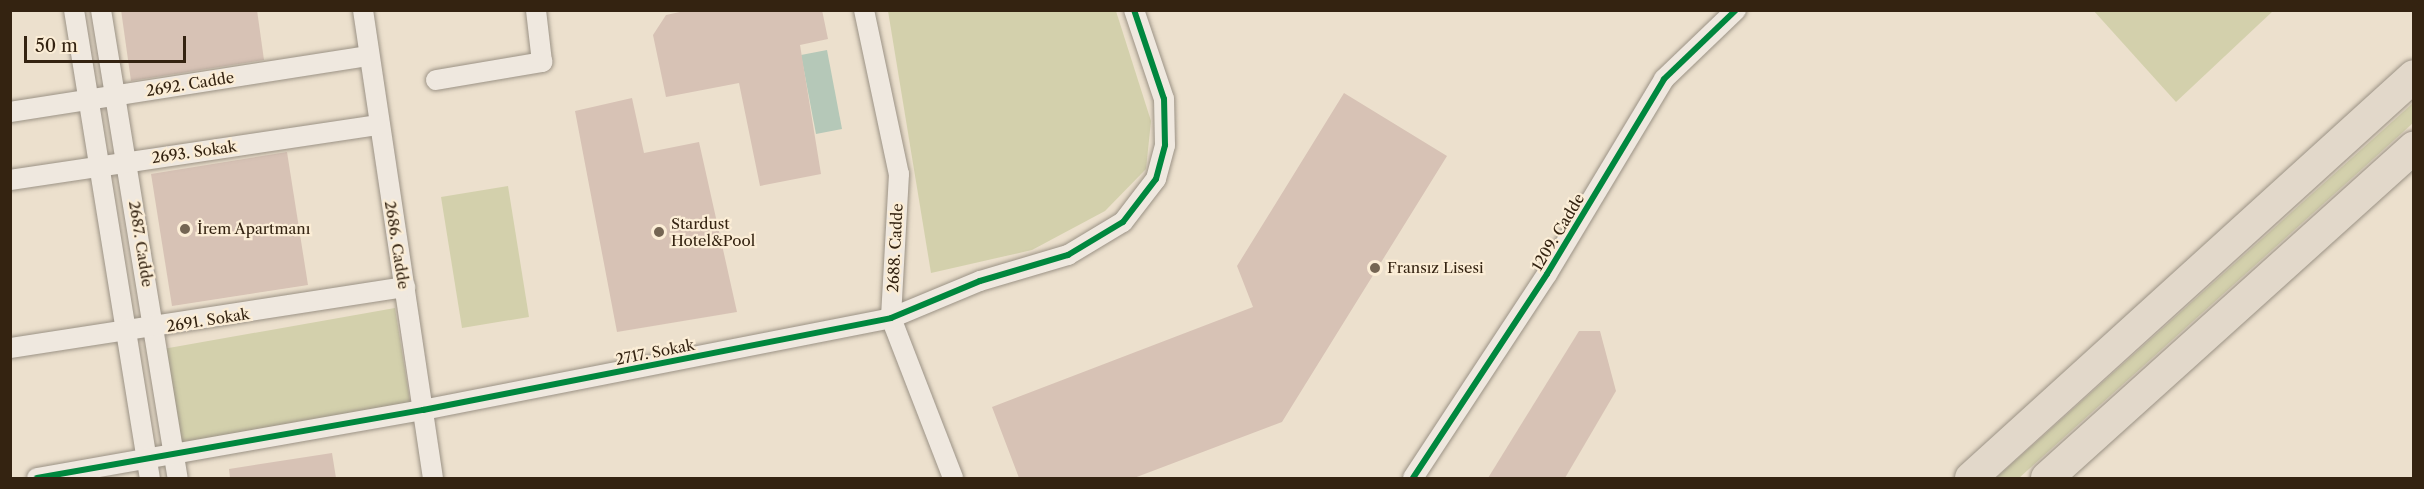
<!DOCTYPE html>
<meta charset="utf-8">
<style>
body{margin:0}
#map{position:relative;width:2424px;height:489px;overflow:hidden;background:#ece0cd;font-family:"Libre Caslon Text",serif}
div>[style]{position:absolute}
.green>*{inset:0;background:#d3d0ac}
.water>*{inset:0;background:#b5c8b8}
.building>*{inset:0;background:#d7c2b5}
.roads{filter:drop-shadow(0 0 2px #9b9285) drop-shadow(0 0 2px #9b9285)}
.minor>*{height:20px;margin:-10px;padding:0 10px;transform-origin:10px;border-radius:10px;background:#efe8df}
.primary>*{height:32px;margin:-16px;padding:0 16px;transform-origin:16px;border-radius:16px;background:#e2d8ca}
.cycleway>*{height:6px;margin:-3px;padding:0 3px;transform-origin:3px;border-radius:3px;background:#00873e}
.dots>*{width:16px;height:16px;translate:-50% -50%;box-sizing:border-box;border:3px solid #fbedd6;border-radius:50%}
span{translate:-50% -50%;white-space:nowrap;text-align:center;line-height:1.15;-webkit-text-stroke:4.5px #fbedd6;paint-order:stroke}
.street-label{font-size:15px;color:#342311}
.poi-label{font-size:15px;color:#342311}
.left{translate:0 -50%;text-align:left}
.frame{position:absolute;inset:0;border:12px solid #342311;pointer-events:none}
.scale{position:absolute;left:24px;top:36px;width:162px;height:27px;box-sizing:border-box;border:3px solid #342311;border-top:0;padding-left:8px;font-size:18px;line-height:21px;white-space:nowrap;color:#342311;-webkit-text-stroke:4px #fbedd6;paint-order:stroke}
</style>
<div id="map">
<div class="green">
<div style="clip-path:polygon(2093px 10px,2273px 10px,2273px 11px,2176px 102px)"></div>
<div style="clip-path:polygon(888px 11px,1116px 11px,1151px 121px,1146px 169px,1105px 211px,1032px 250px,931px 273px)"></div>
<div style="clip-path:polygon(2413px 103px,2413px 123px,2019px 478px,1996px 478px)"></div>
<div style="clip-path:polygon(508px 186px,529px 317px,462px 328px,441px 197px)"></div>
<div style="clip-path:polygon(395px 308px,411px 407px,180px 446px,163px 349px)"></div>
</div>
<div class="water">
<div style="clip-path:polygon(827px 50px,842px 129px,816px 134px,801px 55px)"></div>
</div>
<div class="building">
<div style="clip-path:polygon(121px 10px,257px 10px,264px 60px,131px 81px)"></div>
<div style="clip-path:polygon(689px 10px,822px 10px,828px 39px,800px 45px,821px 174px,760px 186px,739px 83px,666px 97px,653px 35px,666px 15px)"></div>
<div style="clip-path:polygon(1344px 93px,1447px 156px,1282px 422px,1134px 478px,1019px 478px,992px 407px,1253px 307px,1237px 266px)"></div>
<div style="clip-path:polygon(632px 98px,644px 153px,699px 142px,737px 312px,617px 332px,575px 111px)"></div>
<div style="clip-path:polygon(287px 152px,308px 285px,172px 306px,151px 174px)"></div>
<div style="clip-path:polygon(1579px 331px,1600px 331px,1616px 391px,1565px 478px,1488px 478px)"></div>
<div style="clip-path:polygon(332px 453px,336px 478px,230px 478px,229px 469px)"></div>
</div>
<div class="roads">
<div class="minor">
<div style="left:74px;top:10px;width:474px;rotate:80.8deg"></div>
<div style="left:101px;top:10px;width:474px;rotate:80.7deg"></div>
<div style="left:363px;top:10px;width:473px;rotate:81.5deg"></div>
<div style="left:864px;top:10px;width:168px;rotate:78deg"></div>
<div style="left:899px;top:174px;width:144px;rotate:93.2deg"></div>
<div style="left:891px;top:318px;width:172px;rotate:68.8deg"></div>
<div style="left:436px;top:80px;width:108px;rotate:-9.6deg"></div>
<div style="left:542px;top:62px;width:52px;rotate:-96.6deg"></div>
<div style="left:10px;top:112px;width:363px;rotate:-8.9deg"></div>
<div style="left:10px;top:180px;width:371px;rotate:-8.5deg"></div>
<div style="left:10px;top:348px;width:400px;rotate:-8.8deg"></div>
<div style="left:37px;top:478px;width:392px;rotate:-10deg"></div>
<div style="left:423px;top:410px;width:477px;rotate:-11.1deg"></div>
<div style="left:891px;top:318px;width:96px;rotate:-22.6deg"></div>
<div style="left:980px;top:281px;width:92px;rotate:-16.5deg"></div>
<div style="left:1068px;top:255px;width:64px;rotate:-31deg"></div>
<div style="left:1123px;top:222px;width:54px;rotate:-52.5deg"></div>
<div style="left:1156px;top:179px;width:35px;rotate:-75deg"></div>
<div style="left:1165px;top:145px;width:46px;rotate:-91.2deg"></div>
<div style="left:1164px;top:99px;width:94px;rotate:-108.6deg"></div>
<div style="left:1413px;top:478px;width:244px;rotate:-56.7deg"></div>
<div style="left:1547px;top:274px;width:227px;rotate:-59deg"></div>
<div style="left:1664px;top:79px;width:100px;rotate:-43.8deg"></div>
</div>
<div class="primary">
<div style="left:1971px;top:478px;width:598px;rotate:-42.22deg"></div>
<div style="left:2047px;top:478px;width:494px;rotate:-42deg"></div>
</div>
</div>
<div class="cycleway">
<div style="left:37px;top:478px;width:392px;rotate:-10deg"></div>
<div style="left:423px;top:410px;width:477px;rotate:-11.1deg"></div>
<div style="left:891px;top:318px;width:96px;rotate:-22.6deg"></div>
<div style="left:980px;top:281px;width:92px;rotate:-16.5deg"></div>
<div style="left:1068px;top:255px;width:64px;rotate:-31deg"></div>
<div style="left:1123px;top:222px;width:54px;rotate:-52.5deg"></div>
<div style="left:1156px;top:179px;width:35px;rotate:-75deg"></div>
<div style="left:1165px;top:145px;width:46px;rotate:-91.2deg"></div>
<div style="left:1164px;top:99px;width:94px;rotate:-108.6deg"></div>
<div style="left:1413px;top:478px;width:244px;rotate:-56.7deg"></div>
<div style="left:1547px;top:274px;width:227px;rotate:-59deg"></div>
<div style="left:1664px;top:79px;width:100px;rotate:-43.8deg"></div>
</div>
<div class="dots">
<div style="left:185px;top:229px;background:#746553"></div>
<div style="left:659px;top:232px;background:#746553"></div>
<div style="left:1375px;top:268px;background:#746553"></div>
</div>
<div class="street-label">
<span style="left:190px;top:84px;rotate:-9deg">2692. Cadde</span>
<span style="left:194px;top:152px;rotate:-8deg">2693. Sokak</span>
<span style="left:1558px;top:232px;rotate:-59deg">1209. Cadde</span>
<span style="left:141px;top:244px;rotate:81deg">2687. Cadde</span>
<span style="left:397px;top:245px;rotate:81deg">2686. Cadde</span>
<span style="left:895px;top:248px;rotate:-87deg">2688. Cadde</span>
<span style="left:208px;top:320px;rotate:-9deg">2691. Sokak</span>
<span style="left:655px;top:352px;rotate:-11deg">2717. Sokak</span>
</div>
<div class="poi-label">
<span class="left" style="left:671px;top:232px">Stardust<br>Hotel&amp;Pool</span>
<span class="left" style="left:197px;top:229px">İrem Apartmanı</span>
<span class="left" style="left:1387px;top:268px">Fransız Lisesi</span>
</div>
<div class="frame"></div>
<div class="scale">50 m</div>
</div>
